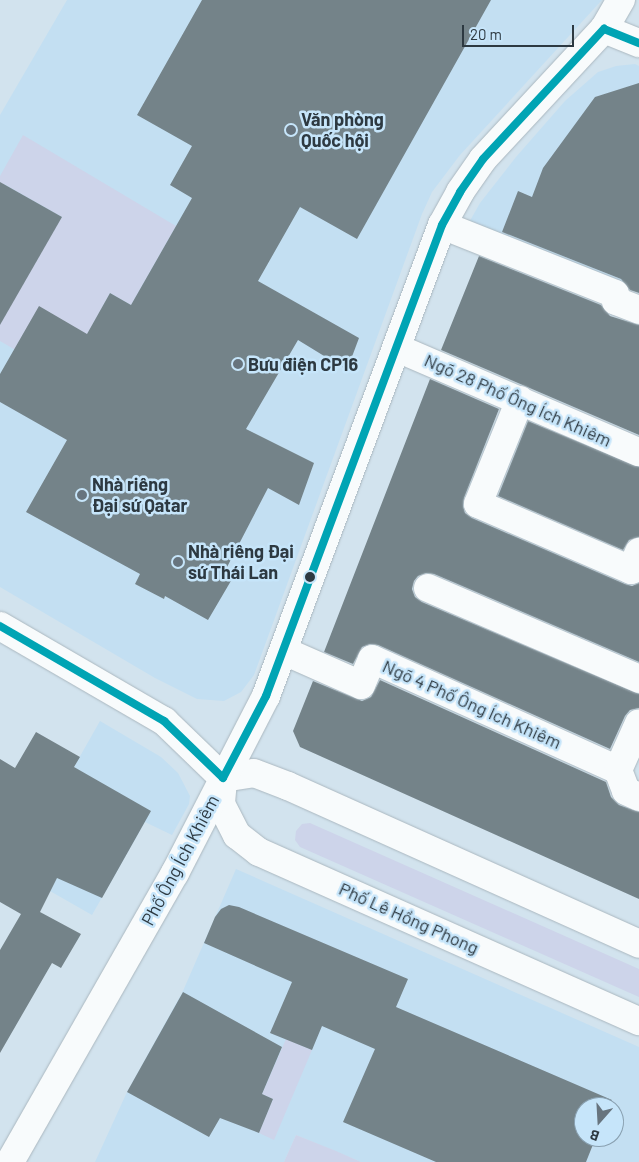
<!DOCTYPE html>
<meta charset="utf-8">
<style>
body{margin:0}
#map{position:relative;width:639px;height:1162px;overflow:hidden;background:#d2e3ee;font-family:Barlow,sans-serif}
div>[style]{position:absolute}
.built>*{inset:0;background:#c3dff2}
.green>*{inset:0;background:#cdd4ea}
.building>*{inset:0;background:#748389}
.roads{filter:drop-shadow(0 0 1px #aab7bf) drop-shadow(0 0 1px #aab7bf)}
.minor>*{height:28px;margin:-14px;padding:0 14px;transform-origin:14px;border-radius:14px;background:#f8fbfc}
.bus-1>*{height:8px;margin:-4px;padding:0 4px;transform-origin:4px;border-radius:4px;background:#00a4b4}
.dots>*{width:14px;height:14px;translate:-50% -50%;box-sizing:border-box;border:2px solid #c6e5fa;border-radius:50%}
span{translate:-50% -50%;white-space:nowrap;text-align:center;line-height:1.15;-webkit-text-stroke:5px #c6e5fa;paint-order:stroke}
.poi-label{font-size:18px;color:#2d3941;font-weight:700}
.left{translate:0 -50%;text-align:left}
.street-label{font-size:18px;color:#2d3941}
.north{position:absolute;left:574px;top:1097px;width:50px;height:50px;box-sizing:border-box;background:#c6e5fa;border:1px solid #89a0b0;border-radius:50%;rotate:199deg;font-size:14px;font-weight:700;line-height:20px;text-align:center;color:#2d3941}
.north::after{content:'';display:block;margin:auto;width:18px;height:22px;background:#67747e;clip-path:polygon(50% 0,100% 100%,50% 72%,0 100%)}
.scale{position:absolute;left:462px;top:25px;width:112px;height:22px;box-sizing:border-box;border:2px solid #2d3941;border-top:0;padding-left:6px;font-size:15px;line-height:18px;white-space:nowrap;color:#2d3941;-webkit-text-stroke:4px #c6e5fa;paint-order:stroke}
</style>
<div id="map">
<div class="built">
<div style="clip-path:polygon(67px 0,602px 0,460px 155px,432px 192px,422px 214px,254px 675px,241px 692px,224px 701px,197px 699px,155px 678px,0 587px,0 115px)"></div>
<div style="clip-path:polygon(635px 64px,639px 66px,639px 246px,622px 290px,467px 226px,480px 203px,516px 157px,565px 101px,598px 72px,616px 66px)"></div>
<div style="clip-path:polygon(100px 721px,161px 757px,178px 773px,190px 796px,189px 804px,172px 835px,145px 822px,92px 915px,15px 871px)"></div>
<div style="clip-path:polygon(evenodd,236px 869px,639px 1047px,639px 1162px,361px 1162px,296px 1135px,284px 1162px,95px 1162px,127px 1092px,183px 991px,236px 869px,584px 1107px,614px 1107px,614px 1137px,584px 1137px,584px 1107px)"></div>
</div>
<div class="green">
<div style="clip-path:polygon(23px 135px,176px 226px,131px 305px,110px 293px,63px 378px,0 341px,0 285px,62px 217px,4px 184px,0 191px,0 176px)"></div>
<div style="clip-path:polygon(310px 823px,639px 969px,639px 997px,300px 847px,295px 840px,296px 831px,302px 824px)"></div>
<div style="clip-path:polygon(286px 1039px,312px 1050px,274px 1140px,259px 1133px,273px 1099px,262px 1094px)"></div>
<div style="clip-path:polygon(296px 1135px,336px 1151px,361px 1162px,284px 1162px)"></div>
</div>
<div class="building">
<div style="clip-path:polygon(202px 0,491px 0,357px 239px,300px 207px,258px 281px,359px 338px,347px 370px,298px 340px,246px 429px,314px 463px,299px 505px,268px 488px,226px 569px,235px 574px,208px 620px,165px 596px,164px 599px,135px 584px,140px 574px,26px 512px,67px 440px,0 402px,0 374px,39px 306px,87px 334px,110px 293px,131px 305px,192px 198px,170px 185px,192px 146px,137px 115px)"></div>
<div style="clip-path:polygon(639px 83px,639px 293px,630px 290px,621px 279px,502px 232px,518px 191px,532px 197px,543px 168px,595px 97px)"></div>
<div style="clip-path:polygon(0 182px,62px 217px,0 325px)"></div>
<div style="clip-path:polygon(479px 256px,601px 305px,610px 316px,639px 325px,639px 435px,441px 350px)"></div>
<div style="clip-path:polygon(430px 379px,499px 409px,464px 498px,463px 506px,465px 513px,472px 518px,625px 584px,632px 586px,639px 583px,639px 662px,434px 574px,426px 573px,418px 576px,414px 581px,412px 589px,415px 597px,422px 602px,639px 694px,639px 708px,630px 710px,625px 716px,610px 749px,378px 645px,370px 644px,362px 647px,353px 664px,324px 652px)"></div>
<div style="clip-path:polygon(528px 421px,639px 467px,639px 537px,629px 540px,623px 550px,498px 496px)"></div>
<div style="clip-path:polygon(380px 680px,606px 782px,611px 797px,619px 805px,639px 812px,639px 899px,300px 747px,293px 731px,313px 681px,362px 701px,371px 697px)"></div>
<div style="clip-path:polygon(36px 732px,80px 757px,74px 767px,151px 811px,102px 898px,57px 878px,40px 912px,81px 934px,61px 968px,52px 963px,0 1053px,0 950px,21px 914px,0 902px,0 759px,15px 768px)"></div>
<div style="clip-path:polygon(229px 905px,239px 907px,408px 979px,396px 1007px,612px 1100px,609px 1107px,584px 1107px,584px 1137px,596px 1137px,586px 1162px,436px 1162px,343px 1122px,375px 1049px,322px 1026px,312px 1050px,270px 1033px,292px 982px,204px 943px,215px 917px,221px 909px)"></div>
<div style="clip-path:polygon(183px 992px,282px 1047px,262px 1094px,273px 1099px,259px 1133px,220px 1118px,209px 1137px,127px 1092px)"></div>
</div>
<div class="roads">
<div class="minor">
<div style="left:604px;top:29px;width:38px;rotate:22deg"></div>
<div style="left:442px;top:225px;width:186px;rotate:21.7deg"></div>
<div style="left:615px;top:294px;width:7px;rotate:82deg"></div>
<div style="left:616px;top:301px;width:25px;rotate:21deg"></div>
<div style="left:397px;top:348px;width:263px;rotate:23.3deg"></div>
<div style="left:520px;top:400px;width:112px;rotate:112deg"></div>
<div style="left:478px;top:504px;width:167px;rotate:23.3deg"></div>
<div style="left:631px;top:570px;width:20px;rotate:-66deg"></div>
<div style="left:428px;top:588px;width:230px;rotate:23.3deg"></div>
<div style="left:0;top:626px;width:190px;rotate:30.1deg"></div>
<div style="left:164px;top:721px;width:82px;rotate:44deg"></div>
<div style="left:284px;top:651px;width:84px;rotate:23.8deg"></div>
<div style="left:361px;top:685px;width:28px;rotate:-67deg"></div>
<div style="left:372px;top:659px;width:270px;rotate:24.3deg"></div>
<div style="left:618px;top:770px;width:51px;rotate:-65.9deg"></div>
<div style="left:618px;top:770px;width:22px;rotate:69deg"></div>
<div style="left:626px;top:791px;width:14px;rotate:25deg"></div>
<div style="left:223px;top:778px;width:31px;rotate:-9deg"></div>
<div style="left:254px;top:773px;width:36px;rotate:21deg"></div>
<div style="left:288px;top:786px;width:385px;rotate:24.2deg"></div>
<div style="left:223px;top:780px;width:24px;rotate:95deg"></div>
<div style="left:221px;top:804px;width:35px;rotate:63deg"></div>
<div style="left:237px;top:835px;width:28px;rotate:38deg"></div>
<div style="left:259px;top:852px;width:416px;rotate:24deg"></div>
<div style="left:10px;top:1162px;width:333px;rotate:-60.3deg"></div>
<div style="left:175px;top:873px;width:199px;rotate:-62.8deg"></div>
<div style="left:266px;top:696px;width:503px;rotate:-69.51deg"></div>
<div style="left:442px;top:225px;width:38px;rotate:-61deg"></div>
<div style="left:460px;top:192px;width:40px;rotate:-55.1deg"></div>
<div style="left:483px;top:159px;width:178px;rotate:-47.1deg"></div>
<div style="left:604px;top:29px;width:34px;rotate:-60deg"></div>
</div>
</div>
<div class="bus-1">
<div style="left:0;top:626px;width:190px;rotate:30.1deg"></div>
<div style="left:164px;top:721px;width:82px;rotate:44deg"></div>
<div style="left:223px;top:778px;width:93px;rotate:-62.3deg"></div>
<div style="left:266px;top:696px;width:503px;rotate:-69.51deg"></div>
<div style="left:442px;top:225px;width:38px;rotate:-61deg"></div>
<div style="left:460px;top:192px;width:40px;rotate:-55.1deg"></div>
<div style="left:483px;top:159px;width:178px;rotate:-47.1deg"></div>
<div style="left:604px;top:29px;width:38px;rotate:22deg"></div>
</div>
<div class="dots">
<div style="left:291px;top:130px;background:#67747e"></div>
<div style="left:238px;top:364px;background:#67747e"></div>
<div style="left:82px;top:495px;background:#67747e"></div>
<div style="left:178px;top:562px;background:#67747e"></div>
<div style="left:310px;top:577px;background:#2d3941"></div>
</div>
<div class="poi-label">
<span class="left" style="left:301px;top:130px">Văn phòng<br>Quốc hội</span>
<span class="left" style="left:248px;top:364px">Bưu điện CP16</span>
<span class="left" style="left:92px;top:495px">Nhà riêng<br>Đại sứ Qatar</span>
<span class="left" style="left:188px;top:562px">Nhà riêng Đại<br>sứ Thái Lan</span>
</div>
<div class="street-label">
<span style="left:518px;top:400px;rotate:24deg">Ngõ 28 Phố Ông Ích Khiêm</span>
<span style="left:472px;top:704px;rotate:24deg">Ngõ 4 Phố Ông Ích Khiêm</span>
<span style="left:180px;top:860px;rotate:-62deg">Phố Ông Ích Khiêm</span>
<span style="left:409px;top:918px;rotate:24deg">Phố Lê Hồng Phong</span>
</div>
<div class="north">B</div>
<div class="scale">20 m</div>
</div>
